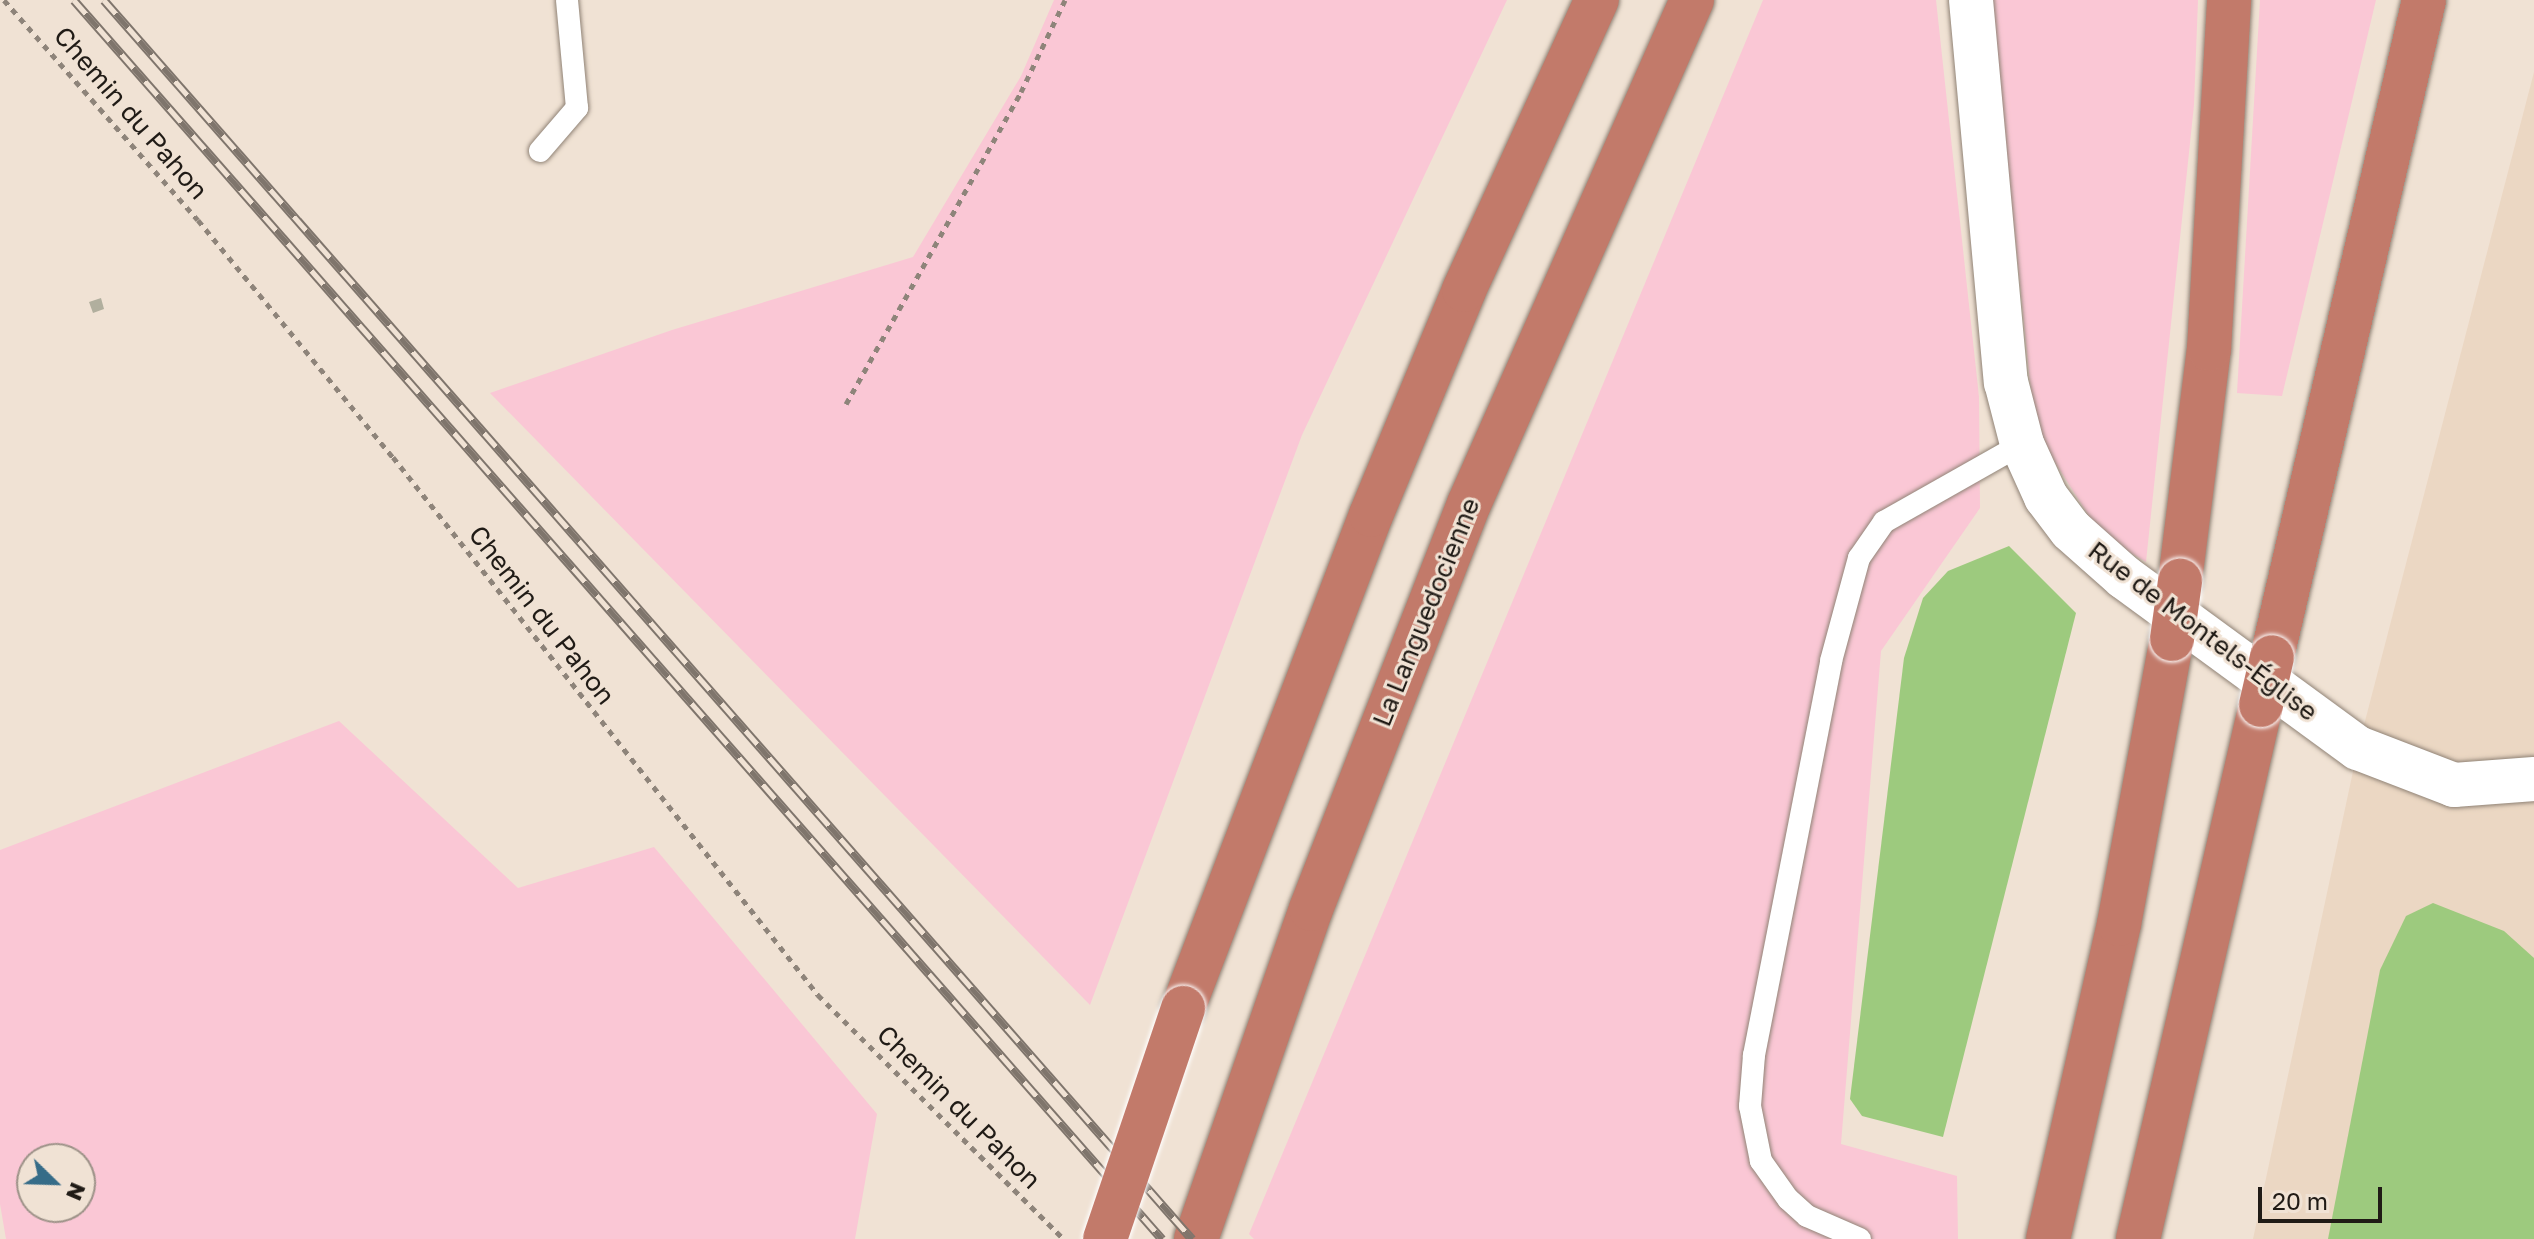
<!DOCTYPE html>
<meta charset="utf-8">
<style>
body{margin:0}
#map{position:relative;width:2534px;height:1239px;overflow:hidden;background:#f0e2d4;font-family:"Golos Text",sans-serif}
div>[style]{position:absolute}
.built>*{inset:0;background:#ebd7c3}
.green>*{inset:0;background:#fac7d5}
.water>*{inset:0;background:#9dca7e}
.building>*{inset:0;background:#b1af9e}
.path>*{height:5px;margin-top:-2.5px;transform-origin:0;background:repeating-linear-gradient(90deg,#8e847a 0 6px,transparent 0 12px)}
.roads{filter:drop-shadow(0 0 2px #908376) drop-shadow(0 0 2px #908376)}
.service>*{height:22px;margin:-11px;padding:0 11px;transform-origin:11px;border-radius:11px;background:#fff}
.minor>*{height:44px;margin:-22px;padding:0 22px;transform-origin:22px;border-radius:22px;background:#fff}
.motorway>*{height:44px;margin:-22px;padding:0 22px;transform-origin:22px;border-radius:22px;background:#c27a6a}
.rail>*{height:9px;margin-top:-4.5px;transform-origin:0;background:repeating-linear-gradient(90deg,#f0e2d4 0 18px,#7f756c 0 36px);box-sizing:border-box;border-block:2px solid #7f756c}
.bridges{filter:drop-shadow(0 0 2px #fff) drop-shadow(0 0 2px #fff)}
.motorway-bridge>*{height:44px;margin:-22px;padding:0 22px;transform-origin:22px;border-radius:22px;background:#c27a6a}
span{translate:-50% -50%;white-space:nowrap;text-align:center;line-height:1.15;-webkit-text-stroke:6px #f0e2d4;paint-order:stroke}
.street-label{font-size:26px;color:#201b16}
.north{position:absolute;left:16px;top:1143px;width:80px;height:80px;box-sizing:border-box;background:#f0e2d4;border:2px solid #9d9288;border-radius:50%;rotate:113deg;font-size:22px;font-weight:700;line-height:32px;text-align:center;color:#201b16}
.north::after{content:'';display:block;margin:auto;width:28px;height:36px;background:#366c88;clip-path:polygon(50% 0,100% 100%,50% 72%,0 100%)}
.scale{position:absolute;left:2258px;top:1187px;width:124px;height:36px;box-sizing:border-box;border:4px solid #201b16;border-top:0;padding-left:10px;font-size:24px;line-height:28px;white-space:nowrap;color:#201b16;-webkit-text-stroke:6px #f0e2d4;paint-order:stroke}
</style>
<div id="map">
<div class="built">
<div style="clip-path:polygon(2534px 72px,2534px 1239px,2253px 1239px,2358px 748px)"></div>
</div>
<div class="green">
<div style="clip-path:polygon(1054px 0,1507px 0,1302px 435px,1090px 1005px,490px 393px,672px 330px,913px 257px,1021px 76px)"></div>
<div style="clip-path:polygon(1763px 0,1936px 0,1979px 397px,1980px 508px,1881px 651px,1841px 1144px,1957px 1176px,1958px 1239px,1254px 1239px,1249px 1234px)"></div>
<div style="clip-path:polygon(1991px 0,2198px 0,2194px 105px,2146px 562px,2101px 535px,2035px 431px)"></div>
<div style="clip-path:polygon(2260px 0,2376px 0,2282px 396px,2237px 393px)"></div>
<div style="clip-path:polygon(evenodd,339px 721px,518px 888px,654px 847px,877px 1114px,855px 1239px,6px 1239px,0 1204px,0 850px,339px 721px,32px 1159px,80px 1159px,80px 1207px,32px 1207px,32px 1159px)"></div>
</div>
<div class="water">
<div style="clip-path:polygon(2009px 546px,2076px 613px,1943px 1137px,1862px 1116px,1850px 1099px,1904px 658px,1923px 598px,1948px 571px)"></div>
<div style="clip-path:polygon(2433px 903px,2504px 931px,2534px 958px,2534px 1239px,2328px 1239px,2380px 970px,2406px 916px)"></div>
</div>
<div class="building">
<div style="clip-path:polygon(91px 61px,99px 71px,93px 77px,83px 67px)"></div>
<div style="clip-path:polygon(101px 298px,104px 309px,93px 313px,89px 302px)"></div>
</div>
<div class="path">
<div style="left:4px;top:0;width:293px;rotate:48.6deg"></div>
<div style="left:198px;top:220px;width:307px;rotate:50.6deg"></div>
<div style="left:393px;top:457px;width:686px;rotate:51.69deg"></div>
<div style="left:818px;top:995px;width:345px;rotate:44.8deg"></div>
<div style="left:846px;top:404px;width:358px;rotate:-60.7deg"></div>
<div style="left:1021px;top:92px;width:102px;rotate:-64.4deg"></div>
</div>
<div class="roads">
<div class="service">
<div style="left:540px;top:151px;width:57px;rotate:-49.3deg"></div>
<div style="left:577px;top:108px;width:108px;rotate:-95.3deg"></div>
<div style="left:1860px;top:1239px;width:58px;rotate:-156.5deg"></div>
<div style="left:1807px;top:1216px;width:25px;rotate:-138deg"></div>
<div style="left:1788px;top:1199px;width:47px;rotate:-125.4deg"></div>
<div style="left:1761px;top:1161px;width:56px;rotate:-101.3deg"></div>
<div style="left:1750px;top:1106px;width:51px;rotate:-85.5deg"></div>
<div style="left:1754px;top:1055px;width:401px;rotate:-78.9deg"></div>
<div style="left:1831px;top:661px;width:107px;rotate:-74.8deg"></div>
<div style="left:1859px;top:558px;width:44px;rotate:-55.2deg"></div>
<div style="left:1884px;top:522px;width:159px;rotate:-29.5deg"></div>
</div>
<div class="minor">
<div style="left:1971px;top:0;width:384px;rotate:84.8deg"></div>
<div style="left:2006px;top:382px;width:64px;rotate:75.5deg"></div>
<div style="left:2022px;top:444px;width:58px;rotate:65.6deg"></div>
<div style="left:2046px;top:497px;width:41px;rotate:52.9deg"></div>
<div style="left:2071px;top:530px;width:71px;rotate:41.6deg"></div>
<div style="left:2124px;top:577px;width:290px;rotate:36.2deg"></div>
<div style="left:2358px;top:748px;width:103px;rotate:21.1deg"></div>
<div style="left:2454px;top:785px;width:80px;rotate:-4.3deg"></div>
</div>
<div class="motorway">
<div style="left:2180px;top:581px;width:234px;rotate:-82.9deg"></div>
<div style="left:2209px;top:349px;width:350px;rotate:-86.7deg"></div>
<div style="left:2272px;top:657px;width:674px;rotate:-76.97deg"></div>
<div style="left:1183px;top:1008px;width:528px;rotate:-69.13deg"></div>
<div style="left:1371px;top:515px;width:243px;rotate:-67.5deg"></div>
<div style="left:1464px;top:290px;width:319px;rotate:-65.4deg"></div>
<div style="left:1196px;top:1239px;width:349px;rotate:-70.8deg"></div>
<div style="left:1311px;top:909px;width:435px;rotate:-68.7deg"></div>
<div style="left:1469px;top:504px;width:551px;rotate:-66.13deg"></div>
<div style="left:2048px;top:1239px;width:323px;rotate:-77.3deg"></div>
<div style="left:2119px;top:924px;width:290px;rotate:-79.5deg"></div>
<div style="left:2138px;top:1239px;width:548px;rotate:-77.03deg"></div>
</div>
</div>
<div class="rail">
<div style="left:74px;top:0;width:1649px;rotate:48.71deg"></div>
<div style="left:104px;top:0;width:1649px;rotate:48.71deg"></div>
</div>
<div class="bridges">
<div class="motorway-bridge">
<div style="left:2172px;top:639px;width:59px;rotate:-82.1deg"></div>
<div style="left:2261px;top:705px;width:49px;rotate:-77.1deg"></div>
<div style="left:1105px;top:1239px;width:244px;rotate:-71.3deg"></div>
</div>
</div>
<div class="street-label">
<span style="left:131px;top:113px;rotate:49deg">Chemin du Pahon</span>
<span style="left:1426px;top:612px;rotate:-68deg">La Languedocienne</span>
<span style="left:542px;top:615px;rotate:52deg">Chemin du Pahon</span>
<span style="left:2203px;top:631px;rotate:37deg">Rue de Montels-Église</span>
<span style="left:959px;top:1107px;rotate:45deg">Chemin du Pahon</span>
</div>
<div class="north">N</div>
<div class="scale">20 m</div>
</div>
